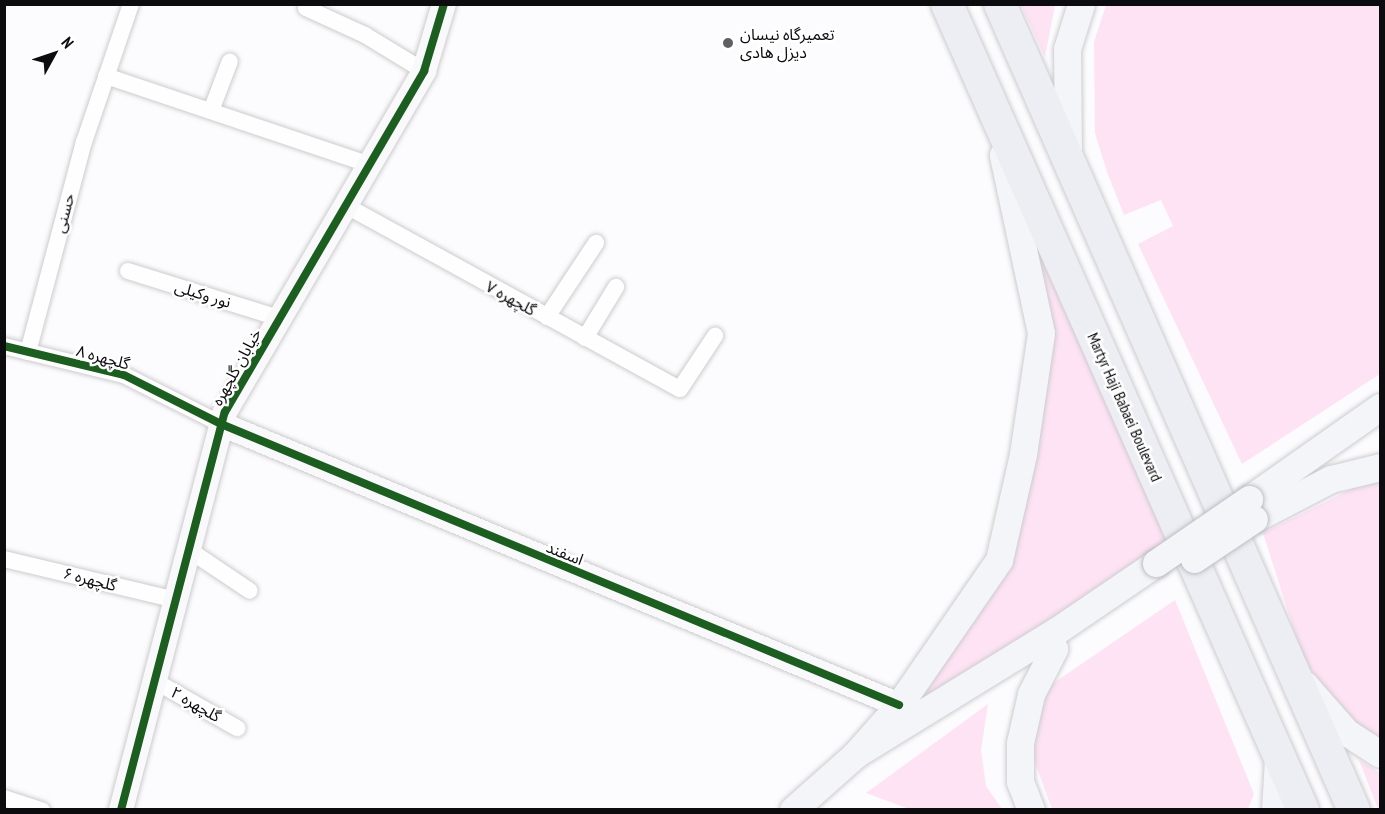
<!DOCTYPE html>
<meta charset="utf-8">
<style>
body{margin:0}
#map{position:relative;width:1385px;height:814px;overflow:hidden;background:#fcfbfd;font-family:"PT Sans Narrow","Noto Sans Arabic",sans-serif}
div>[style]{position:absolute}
.green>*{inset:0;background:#fee3f5}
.roads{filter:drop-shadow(0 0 2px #cdccce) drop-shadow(0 0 2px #cdccce)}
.street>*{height:16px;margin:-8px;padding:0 8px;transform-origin:8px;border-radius:8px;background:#fffeff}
.secondary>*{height:24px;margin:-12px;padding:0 12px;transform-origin:12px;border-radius:12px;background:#f9f9fb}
.primary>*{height:27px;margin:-13.5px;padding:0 13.5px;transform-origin:13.5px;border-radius:13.5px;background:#f4f5f8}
.highway>*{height:32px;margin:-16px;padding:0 16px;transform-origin:16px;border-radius:16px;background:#edeef4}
.bridges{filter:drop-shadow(0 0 2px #bcbdc4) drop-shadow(0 0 2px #bcbdc4)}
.primary-bridge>*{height:27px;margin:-13.5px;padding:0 13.5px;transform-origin:13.5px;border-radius:13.5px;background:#f4f5f8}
.cycleway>*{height:8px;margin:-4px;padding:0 4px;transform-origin:4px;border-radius:4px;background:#1b5e20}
.dots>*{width:16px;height:16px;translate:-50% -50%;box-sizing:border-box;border:3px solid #fff;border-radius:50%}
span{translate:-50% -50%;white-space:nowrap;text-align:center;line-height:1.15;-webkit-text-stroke:5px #fff;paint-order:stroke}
.poi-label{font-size:16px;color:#0c0b0e}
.left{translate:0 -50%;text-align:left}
.street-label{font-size:16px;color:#0c0b0e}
.frame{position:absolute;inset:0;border:6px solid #0c0b0e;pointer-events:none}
.north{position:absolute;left:24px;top:24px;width:60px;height:60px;-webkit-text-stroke:4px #fff;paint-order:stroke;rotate:50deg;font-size:16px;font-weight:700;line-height:24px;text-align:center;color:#0c0b0e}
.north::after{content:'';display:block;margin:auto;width:21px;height:27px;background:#0c0b0e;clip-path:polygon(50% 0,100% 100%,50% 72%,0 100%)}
</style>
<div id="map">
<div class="green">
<div style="clip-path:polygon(1021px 5px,1055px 5px,1045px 57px)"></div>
<div style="clip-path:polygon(1106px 5px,1380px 5px,1380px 374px,1242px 464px,1138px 244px,1173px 226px,1161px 200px,1124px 215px,1107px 172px,1095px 133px,1094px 42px)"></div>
<div style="clip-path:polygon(991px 129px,1182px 543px,895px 722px,994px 575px,1033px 469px,1044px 363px)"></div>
<div style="clip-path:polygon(1380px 475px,1380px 737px,1355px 724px,1304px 662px,1263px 533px)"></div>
<div style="clip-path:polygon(1175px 600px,1254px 794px,1248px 809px,1052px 809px,1033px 757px,1030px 724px,1039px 693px)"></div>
<div style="clip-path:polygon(988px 704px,981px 750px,986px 786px,1002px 809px,909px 809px,866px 793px)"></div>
<div style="clip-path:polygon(1359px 760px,1380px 773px,1380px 809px,1378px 809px)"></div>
</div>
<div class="roads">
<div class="street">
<div style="left:307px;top:4px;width:4px;rotate:104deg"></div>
<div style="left:306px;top:8px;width:65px;rotate:24.6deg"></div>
<div style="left:365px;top:35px;width:69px;rotate:31.4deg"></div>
<div style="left:106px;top:76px;width:276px;rotate:18.6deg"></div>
<div style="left:211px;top:111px;width:53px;rotate:-69.2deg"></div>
<div style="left:343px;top:204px;width:384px;rotate:28.8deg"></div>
<div style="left:680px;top:389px;width:64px;rotate:-56.6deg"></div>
<div style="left:128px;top:271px;width:158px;rotate:17.3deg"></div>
<div style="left:547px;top:317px;width:89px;rotate:-56.5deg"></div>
<div style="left:585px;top:338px;width:60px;rotate:-58.7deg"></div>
<div style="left:4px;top:346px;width:123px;rotate:13.6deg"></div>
<div style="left:124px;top:375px;width:109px;rotate:26.8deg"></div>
<div style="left:28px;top:352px;width:217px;rotate:-75.1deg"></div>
<div style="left:84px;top:142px;width:146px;rotate:-71.2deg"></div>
<div style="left:189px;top:550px;width:73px;rotate:33.9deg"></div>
<div style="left:4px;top:559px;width:177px;rotate:13.4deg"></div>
<div style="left:155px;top:681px;width:95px;rotate:29.8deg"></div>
<div style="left:4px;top:798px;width:40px;rotate:18deg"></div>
</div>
<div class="secondary">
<div style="left:221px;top:424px;width:734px;rotate:22.51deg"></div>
<div style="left:121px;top:810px;width:411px;rotate:-75.4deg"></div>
<div style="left:225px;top:412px;width:395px;rotate:-59.7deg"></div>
<div style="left:424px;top:71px;width:70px;rotate:-73.4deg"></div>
</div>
<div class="primary">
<div style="left:1068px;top:154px;width:105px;rotate:-90.5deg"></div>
<div style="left:1067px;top:49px;width:47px;rotate:-72.7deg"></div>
<div style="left:1249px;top:499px;width:160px;rotate:-35.1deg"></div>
<div style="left:1254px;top:519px;width:87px;rotate:-27.5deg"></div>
<div style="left:1331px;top:479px;width:50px;rotate:-13.8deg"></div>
<div style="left:1305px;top:685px;width:62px;rotate:48.9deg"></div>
<div style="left:1346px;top:732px;width:40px;rotate:32.9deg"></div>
<div style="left:856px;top:754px;width:65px;rotate:-48.7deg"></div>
<div style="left:899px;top:705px;width:176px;rotate:-55.4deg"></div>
<div style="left:999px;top:560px;width:109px;rotate:-77.2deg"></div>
<div style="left:1023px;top:454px;width:122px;rotate:-81.5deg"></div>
<div style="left:1041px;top:333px;width:182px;rotate:-102.1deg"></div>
<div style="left:793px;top:810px;width:84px;rotate:-41.6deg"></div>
<div style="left:856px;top:754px;width:235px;rotate:-31.6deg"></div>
<div style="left:1056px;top:631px;width:121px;rotate:-34.2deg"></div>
<div style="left:1031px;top:810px;width:31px;rotate:-111deg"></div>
<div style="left:1020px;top:781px;width:38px;rotate:-90deg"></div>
<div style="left:1020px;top:743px;width:50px;rotate:-77.3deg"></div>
<div style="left:1031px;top:694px;width:51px;rotate:-62.9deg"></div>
<div style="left:1275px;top:810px;width:52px;rotate:-86.7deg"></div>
</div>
<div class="highway">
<div style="left:947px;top:4px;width:881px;rotate:66.17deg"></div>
<div style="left:1000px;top:4px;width:880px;rotate:66.29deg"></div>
</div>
</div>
<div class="bridges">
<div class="primary-bridge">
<div style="left:1194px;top:559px;width:72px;rotate:-33.7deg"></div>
<div style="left:1156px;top:563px;width:113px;rotate:-34.5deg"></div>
</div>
</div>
<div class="cycleway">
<div style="left:4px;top:346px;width:123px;rotate:13.6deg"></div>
<div style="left:124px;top:375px;width:109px;rotate:26.8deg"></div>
<div style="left:221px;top:424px;width:734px;rotate:22.51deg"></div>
<div style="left:121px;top:810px;width:411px;rotate:-75.4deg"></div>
<div style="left:225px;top:412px;width:395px;rotate:-59.7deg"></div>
<div style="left:424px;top:71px;width:70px;rotate:-73.4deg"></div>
</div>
<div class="dots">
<div style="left:728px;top:43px;background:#605f62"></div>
</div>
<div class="poi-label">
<span class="left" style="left:740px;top:43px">تعمیرگاه نیسان<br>دیزل هادی</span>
</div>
<div class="street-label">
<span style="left:64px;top:213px;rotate:-75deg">حسنی</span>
<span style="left:203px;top:294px;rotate:17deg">نور وکیلی</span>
<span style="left:511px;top:298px;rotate:29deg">گلچهره ۷</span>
<span style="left:103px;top:357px;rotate:15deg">گلچهره ۸</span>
<span style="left:236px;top:367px;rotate:-61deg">خیابان گلچهره</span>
<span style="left:1125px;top:407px;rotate:66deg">Martyr Haji Babaei Boulevard</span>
<span style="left:565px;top:553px;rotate:22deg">اسفند</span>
<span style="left:90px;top:579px;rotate:14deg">گلچهره ۶</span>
<span style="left:196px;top:704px;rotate:30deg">گلچهره ۲</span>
</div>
<div class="frame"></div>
<div class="north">N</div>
</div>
